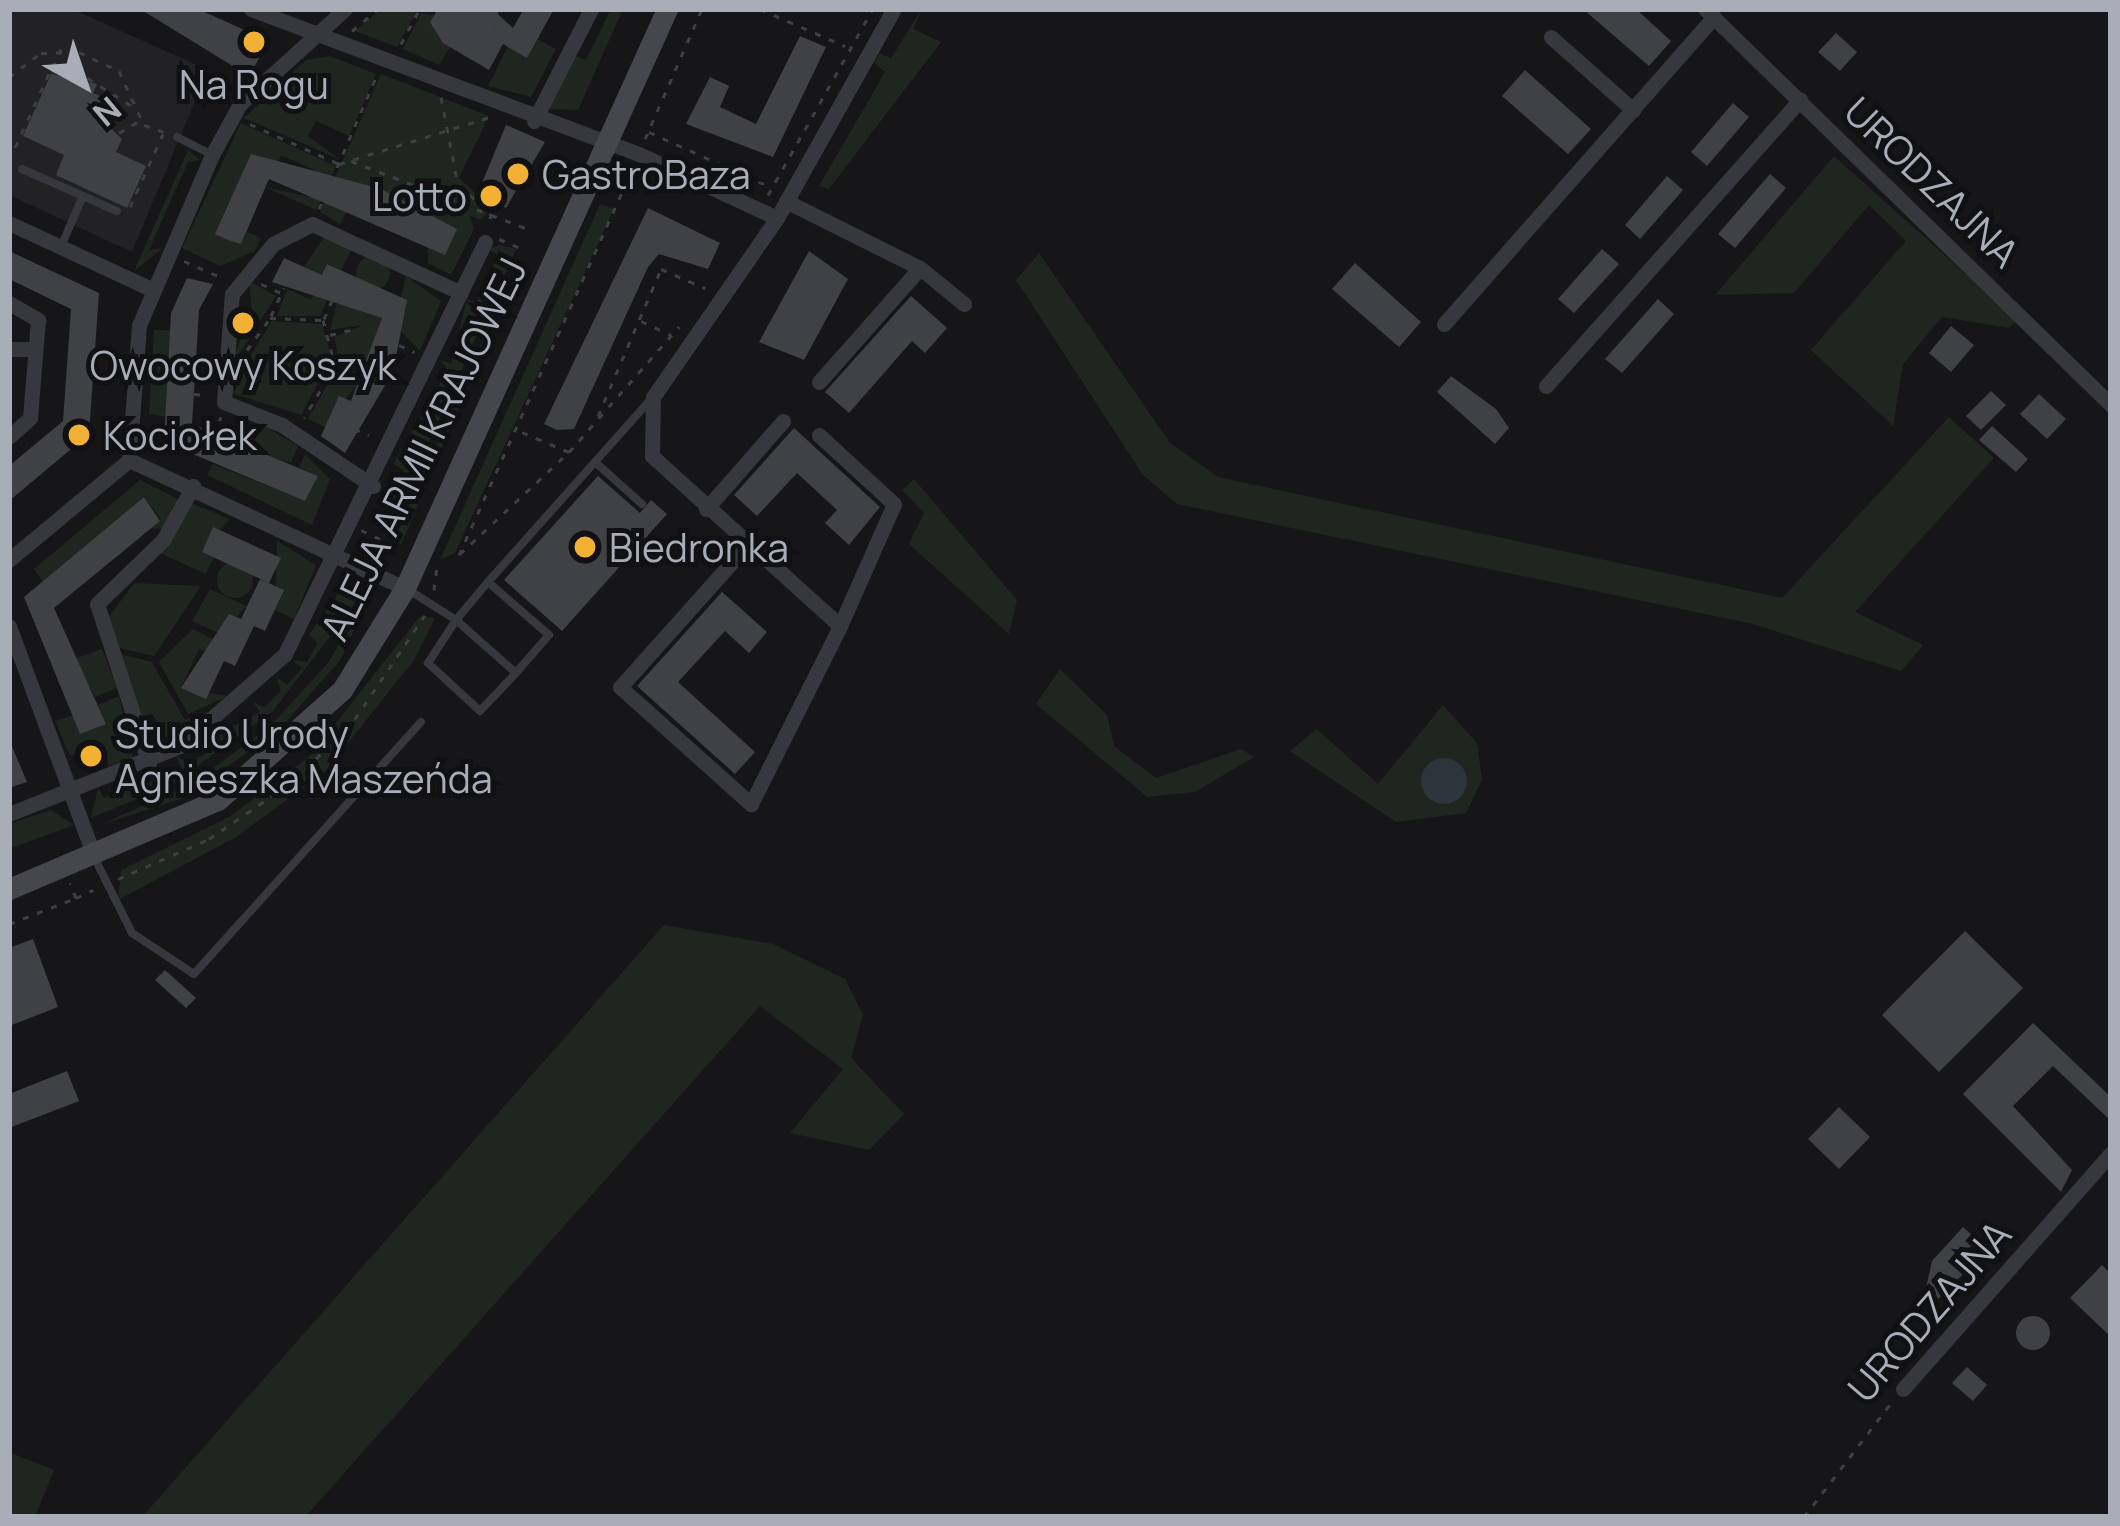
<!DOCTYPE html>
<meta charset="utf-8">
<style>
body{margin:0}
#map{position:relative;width:2120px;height:1526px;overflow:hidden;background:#161618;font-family:Manrope,sans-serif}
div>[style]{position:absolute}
.built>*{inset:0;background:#222225}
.green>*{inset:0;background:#1e261f}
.round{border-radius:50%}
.water>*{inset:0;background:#2c353c}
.building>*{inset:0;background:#404145}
.path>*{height:3px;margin-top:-1.5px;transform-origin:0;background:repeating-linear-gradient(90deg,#3d3f44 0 6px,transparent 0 15px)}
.lane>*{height:8px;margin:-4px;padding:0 4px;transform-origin:4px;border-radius:4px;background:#37383d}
.street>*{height:15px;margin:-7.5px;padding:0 7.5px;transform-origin:7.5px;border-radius:7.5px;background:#37383d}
.secondary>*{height:21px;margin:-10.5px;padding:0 10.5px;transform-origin:10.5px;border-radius:10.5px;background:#45474d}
.dots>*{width:33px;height:33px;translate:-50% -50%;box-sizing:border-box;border:6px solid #111113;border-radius:50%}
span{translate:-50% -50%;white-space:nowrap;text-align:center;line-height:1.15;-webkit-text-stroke:10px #111113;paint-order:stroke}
.poi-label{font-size:39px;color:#a8adb8}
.left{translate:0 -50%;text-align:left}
.right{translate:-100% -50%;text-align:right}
.street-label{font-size:39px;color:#a8adb8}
.frame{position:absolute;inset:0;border:12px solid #a8adb8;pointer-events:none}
.north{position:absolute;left:24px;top:24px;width:120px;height:120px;-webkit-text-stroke:9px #111113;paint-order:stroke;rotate:140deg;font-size:33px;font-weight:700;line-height:48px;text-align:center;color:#a8adb8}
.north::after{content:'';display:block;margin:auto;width:42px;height:54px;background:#a8adb8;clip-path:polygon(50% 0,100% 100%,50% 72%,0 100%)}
</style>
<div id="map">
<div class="built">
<div style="clip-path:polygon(9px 9px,72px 9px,208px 70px,132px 252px,9px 195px)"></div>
</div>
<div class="green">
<div style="clip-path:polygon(381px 9px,418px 9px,397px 47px,355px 31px)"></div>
<div style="clip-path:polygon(611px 9px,623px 9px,578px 110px,548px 109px,572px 55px,586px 60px)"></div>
<div style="clip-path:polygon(922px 9px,913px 29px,941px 42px,829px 189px,819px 186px,885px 72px,874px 63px,880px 53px,891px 58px)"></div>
<div style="clip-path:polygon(421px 13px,435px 15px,450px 47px,439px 65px,403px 49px)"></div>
<div style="clip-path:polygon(537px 39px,556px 49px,531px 97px,488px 86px,508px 46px,527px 58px)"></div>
<div style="clip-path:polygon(330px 56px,376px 74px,349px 136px,316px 121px,308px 136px,339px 159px,244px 118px,306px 60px)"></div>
<div style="clip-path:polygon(381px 74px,489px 116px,459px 178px,490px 206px,482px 220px,470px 216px,474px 229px,451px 275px,428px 263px,428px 211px,345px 179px,333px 204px,347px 211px,340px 224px,320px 212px)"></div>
<div style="clip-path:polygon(241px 123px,336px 166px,316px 210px,265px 187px,310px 197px,320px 173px,281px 155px,276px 167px,263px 161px,241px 244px,247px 232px,261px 238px,255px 251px,220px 266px,182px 248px)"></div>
<div style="clip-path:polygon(188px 150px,200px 160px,188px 162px,149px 250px,163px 248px,134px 271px)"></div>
<div style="clip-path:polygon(1834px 156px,2017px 320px,2009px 328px,1942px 317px,1903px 364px,1893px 426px,1811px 350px,1906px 241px,1869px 205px,1794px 293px,1715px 295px)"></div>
<div style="clip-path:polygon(600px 204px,614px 209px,455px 553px,440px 560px)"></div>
<div style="clip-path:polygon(324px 237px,352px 249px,341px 270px,328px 264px,322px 275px,304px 267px)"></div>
<div style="clip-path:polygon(499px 245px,516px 249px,492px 304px,478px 298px,498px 255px,488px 249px)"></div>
<div style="clip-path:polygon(1039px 253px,1170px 443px,1218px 477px,1782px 598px,1949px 417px,1994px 458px,1855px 612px,1923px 645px,1901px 671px,1753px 624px,1177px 504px,1143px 475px,1016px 280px)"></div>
<div class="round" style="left:356px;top:256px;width:34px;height:34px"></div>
<div style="clip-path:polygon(406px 276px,441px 301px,420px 351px,394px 324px)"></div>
<div style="clip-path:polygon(249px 281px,276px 296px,227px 373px,252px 312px)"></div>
<div style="clip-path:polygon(317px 288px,330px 294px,320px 316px,277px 316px,287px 289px,311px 300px)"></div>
<div style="clip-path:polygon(338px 298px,382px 318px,363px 373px,339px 360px,334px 337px,363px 325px,330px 330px)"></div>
<div style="clip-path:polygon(467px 299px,489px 309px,386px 537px,370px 516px,384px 515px,404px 470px,393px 464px,448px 370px,440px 360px,451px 364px)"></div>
<div style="clip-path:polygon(500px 311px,401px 545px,393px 542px,490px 324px)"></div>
<div style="clip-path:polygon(272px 321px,322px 324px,332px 358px,301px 415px,228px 392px)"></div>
<div style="clip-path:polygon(154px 330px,171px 330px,166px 417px,149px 414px)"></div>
<div style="clip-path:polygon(336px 369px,360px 380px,325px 427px,308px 419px)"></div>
<div style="clip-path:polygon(261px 424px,298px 446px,291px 463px,251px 451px)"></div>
<div style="clip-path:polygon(305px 454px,330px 479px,312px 525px,207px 475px,213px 464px,305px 501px,318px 476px,299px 467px)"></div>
<div style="clip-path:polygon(914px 479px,1017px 600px,1009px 634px,909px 544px,924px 513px,902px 490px)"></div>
<div style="clip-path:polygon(140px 480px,178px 499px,164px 529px,151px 528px,161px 519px,144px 497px,43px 582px,34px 569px)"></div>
<div style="clip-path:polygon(191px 503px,230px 519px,202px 551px,214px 558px,206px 574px,160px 553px)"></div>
<div style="clip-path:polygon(277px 541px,316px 565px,294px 619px,275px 610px)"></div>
<div class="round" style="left:217px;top:562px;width:36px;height:36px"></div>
<div style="clip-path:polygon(353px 573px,368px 577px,352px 608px,272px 712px,171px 785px,91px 818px,98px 788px,104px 798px,126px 791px,127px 778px,133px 790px,155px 780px,150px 769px,161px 777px,181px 767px,176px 756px,188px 763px,207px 753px,201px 743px,260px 712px,253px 702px,264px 707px,281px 691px,276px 677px,287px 685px,302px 668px,292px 660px,307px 662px,318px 643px,309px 635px)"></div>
<div style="clip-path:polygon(134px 583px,201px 586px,154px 656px,115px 647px,105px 622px)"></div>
<div style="clip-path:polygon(373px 586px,341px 659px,279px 730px,183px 798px,100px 825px,193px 783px,270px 726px,328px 663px)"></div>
<div style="clip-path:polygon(210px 589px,247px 606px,220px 634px,192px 621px)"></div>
<div style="clip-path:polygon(420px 616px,435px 618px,414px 660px,325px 772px,236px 837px,118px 900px,121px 870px,229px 817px,310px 756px)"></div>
<div style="clip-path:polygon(193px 629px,216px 641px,210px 654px,199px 649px,181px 688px,229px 696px,188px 714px,159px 662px)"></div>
<div style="clip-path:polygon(102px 649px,117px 688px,95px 697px,74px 659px)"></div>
<div style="clip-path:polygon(115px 653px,152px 662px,185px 720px,223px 707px,147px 747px,164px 732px,152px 714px,140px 719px)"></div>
<div style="clip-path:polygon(1060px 669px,1107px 715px,1114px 746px,1156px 778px,1241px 749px,1254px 757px,1195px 792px,1147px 797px,1036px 704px)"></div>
<div style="clip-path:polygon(119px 696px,133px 757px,109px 766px,101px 745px,70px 756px,55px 721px,74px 715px,80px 734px,106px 723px,98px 705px)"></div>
<div style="clip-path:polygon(1443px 705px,1477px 743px,1482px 780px,1466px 813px,1396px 822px,1290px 751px,1317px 729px,1378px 784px)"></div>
<div style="clip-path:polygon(51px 810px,74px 825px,9px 849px,9px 824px)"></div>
<div style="clip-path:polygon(664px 925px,773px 944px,845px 979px,863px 1015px,851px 1058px,904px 1114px,869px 1150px,790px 1133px,843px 1069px,760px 1006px,305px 1517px,142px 1517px)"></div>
<div style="clip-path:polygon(9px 1452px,54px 1470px,35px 1517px,9px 1517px)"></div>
</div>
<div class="water">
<div class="round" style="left:1421px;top:758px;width:46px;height:46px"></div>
</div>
<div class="building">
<div style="clip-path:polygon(140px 9px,198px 9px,269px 41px,249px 76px)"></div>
<div style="clip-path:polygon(438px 9px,492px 9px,513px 28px,524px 9px,554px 9px,527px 58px,503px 44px,489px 70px,443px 43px,430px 22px)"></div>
<div style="clip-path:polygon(1583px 9px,1636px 9px,1671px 41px,1649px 66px)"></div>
<div style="clip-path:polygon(1836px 33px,1857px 52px,1840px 71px,1818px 52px)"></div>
<div style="clip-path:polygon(800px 36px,826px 47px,773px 157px,686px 124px,710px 77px,729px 86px,720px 107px,756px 124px)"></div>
<div style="clip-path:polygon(1525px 70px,1591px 129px,1568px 154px,1502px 96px)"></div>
<div style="clip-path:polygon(51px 74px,97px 84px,93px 93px,114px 102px,105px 123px,122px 139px,116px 152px,146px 166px,127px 208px,56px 175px,64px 155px,23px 136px)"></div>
<div style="clip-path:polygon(1733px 103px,1749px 117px,1707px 166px,1691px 152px)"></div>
<div style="clip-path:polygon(506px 125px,545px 142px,506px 208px,477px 195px)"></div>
<div style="clip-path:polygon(251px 154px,381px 189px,457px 229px,445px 255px,269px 179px,241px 244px,228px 240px,215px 234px)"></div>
<div style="clip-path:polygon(1770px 174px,1786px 188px,1735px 248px,1718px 234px)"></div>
<div style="clip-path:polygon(1667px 176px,1683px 190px,1640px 239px,1625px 225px)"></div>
<div style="clip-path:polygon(648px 208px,720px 243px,708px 269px,659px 254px,648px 267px,574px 429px,557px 430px,544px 424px)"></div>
<div style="clip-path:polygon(1602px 249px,1619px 264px,1574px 313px,1558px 299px)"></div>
<div style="clip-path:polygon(9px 251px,99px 293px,89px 434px,9px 501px,9px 466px,63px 421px,71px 309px,9px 279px)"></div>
<div style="clip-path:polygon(809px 251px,848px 279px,804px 360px,759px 342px)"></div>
<div style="clip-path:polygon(284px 258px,322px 275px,327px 264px,407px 300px,393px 372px,345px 453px,321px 436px,339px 396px,351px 401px,382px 318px,272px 282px)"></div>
<div style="clip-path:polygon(1355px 263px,1421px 322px,1399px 347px,1332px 289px)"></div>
<div style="clip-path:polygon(187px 278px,213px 284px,199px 310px,192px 424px,318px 476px,305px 501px,164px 442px,171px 313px)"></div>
<div style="clip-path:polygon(911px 296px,947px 328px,925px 353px,912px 341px,849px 413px,825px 392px)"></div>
<div style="clip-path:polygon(1658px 299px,1674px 314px,1622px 373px,1605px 359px)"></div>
<div style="clip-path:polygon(1951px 326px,1974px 345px,1951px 372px,1929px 353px)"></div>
<div style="clip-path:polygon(1451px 376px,1496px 409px,1509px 428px,1495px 444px,1437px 392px)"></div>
<div style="clip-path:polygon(1991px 391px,2006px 405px,1981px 430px,1966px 416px)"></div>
<div style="clip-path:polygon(2039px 394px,2066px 419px,2047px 439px,2020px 414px)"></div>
<div style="clip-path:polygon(1992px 426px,2028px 459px,2016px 472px,1979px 440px)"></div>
<div style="clip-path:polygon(794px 428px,880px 507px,849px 545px,825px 523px,837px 510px,797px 473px,757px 516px,734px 495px)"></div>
<div style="clip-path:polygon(598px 476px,640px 513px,651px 500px,667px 514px,562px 631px,504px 580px)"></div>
<div style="clip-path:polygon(144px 497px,160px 521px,54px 608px,106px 724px,80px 734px,24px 597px)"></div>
<div style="clip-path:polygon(213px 527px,281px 558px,269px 583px,202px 552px)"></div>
<div style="clip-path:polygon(260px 579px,284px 590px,265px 631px,254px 626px,235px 666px,224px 661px,206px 699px,181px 688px,229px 614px,241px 619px)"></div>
<div style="clip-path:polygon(722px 592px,767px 632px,749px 653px,725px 631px,678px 682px,755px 752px,735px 774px,637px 686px)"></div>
<div style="clip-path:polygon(9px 739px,27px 782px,9px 788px)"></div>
<div style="clip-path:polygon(1965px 931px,2023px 988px,1939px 1072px,1882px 1015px)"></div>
<div style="clip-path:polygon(33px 939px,58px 1007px,9px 1026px,9px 948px)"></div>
<div style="clip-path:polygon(165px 970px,196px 998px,186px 1008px,155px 980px)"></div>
<div style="clip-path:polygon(2033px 1023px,2111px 1097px,2111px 1121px,2053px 1066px,2013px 1106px,2072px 1170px,2061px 1192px,1963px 1094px)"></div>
<div style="clip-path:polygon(67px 1071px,79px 1101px,9px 1128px,9px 1094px)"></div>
<div style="clip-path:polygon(1839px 1107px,1870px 1137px,1839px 1169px,1808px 1139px)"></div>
<div style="clip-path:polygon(1963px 1227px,1977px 1240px,1958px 1259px,1968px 1269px,1938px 1299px,1926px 1288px,1932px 1261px)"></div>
<div style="clip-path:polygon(2102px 1265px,2111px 1274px,2111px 1337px,2070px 1298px)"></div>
<div class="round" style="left:2016px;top:1316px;width:34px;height:34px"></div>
<div style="clip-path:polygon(1967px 1367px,1987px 1385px,1973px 1401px,1952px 1383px)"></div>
</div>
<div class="path">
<div style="left:433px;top:9px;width:4px;rotate:27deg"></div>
<div style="left:760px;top:9px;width:93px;rotate:23.5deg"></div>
<div style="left:495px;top:29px;width:20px;rotate:-84deg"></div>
<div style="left:352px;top:31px;width:34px;rotate:-40deg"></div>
<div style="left:401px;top:44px;width:40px;rotate:-62deg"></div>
<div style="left:61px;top:49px;width:23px;rotate:115deg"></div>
<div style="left:51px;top:70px;width:22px;rotate:24deg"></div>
<div style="left:71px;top:79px;width:10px;rotate:-66deg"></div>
<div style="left:75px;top:70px;width:71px;rotate:32.3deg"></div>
<div style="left:9px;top:77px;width:40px;rotate:-37deg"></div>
<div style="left:41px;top:53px;width:38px;rotate:-2deg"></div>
<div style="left:79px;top:52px;width:44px;rotate:25.4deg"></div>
<div style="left:119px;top:71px;width:60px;rotate:65.2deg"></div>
<div style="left:144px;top:125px;width:21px;rotate:19deg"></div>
<div style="left:441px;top:97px;width:90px;rotate:79.1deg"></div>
<div style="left:458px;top:185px;width:43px;rotate:40.3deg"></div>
<div style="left:491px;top:213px;width:13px;rotate:99deg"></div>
<div style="left:250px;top:124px;width:98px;rotate:24.2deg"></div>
<div style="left:339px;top:164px;width:161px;rotate:-17.3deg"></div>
<div style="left:649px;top:132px;width:134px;rotate:24.3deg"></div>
<div style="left:119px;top:133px;width:23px;rotate:-31deg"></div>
<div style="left:645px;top:139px;width:142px;rotate:-66.3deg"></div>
<div style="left:9px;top:161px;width:99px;rotate:-65.5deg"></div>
<div style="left:351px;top:161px;width:190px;rotate:21deg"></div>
<div style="left:768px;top:195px;width:214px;rotate:-60.6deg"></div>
<div style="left:130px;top:207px;width:80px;rotate:-65.7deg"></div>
<div style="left:319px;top:209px;width:146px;rotate:-66.6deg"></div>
<div style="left:499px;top:239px;width:23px;rotate:23deg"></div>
<div style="left:184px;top:261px;width:45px;rotate:23.7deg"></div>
<div style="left:261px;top:284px;width:22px;rotate:24deg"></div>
<div style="left:478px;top:301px;width:16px;rotate:22deg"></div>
<div style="left:271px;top:316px;width:31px;rotate:-65deg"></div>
<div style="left:324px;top:319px;width:25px;rotate:-67deg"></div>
<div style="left:641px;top:321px;width:33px;rotate:25deg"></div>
<div style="left:330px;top:335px;width:29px;rotate:-14deg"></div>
<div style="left:399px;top:345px;width:17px;rotate:25deg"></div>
<div style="left:247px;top:350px;width:39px;rotate:-54deg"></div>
<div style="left:270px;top:318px;width:53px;rotate:2.2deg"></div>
<div style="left:323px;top:320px;width:47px;rotate:75.1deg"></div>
<div style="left:335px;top:365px;width:61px;rotate:120.3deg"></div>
<div style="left:196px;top:359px;width:12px;rotate:5deg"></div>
<div style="left:336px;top:366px;width:28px;rotate:21deg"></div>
<div style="left:194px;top:394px;width:13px;rotate:4deg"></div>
<div style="left:598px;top:416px;width:160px;rotate:-66.8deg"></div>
<div style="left:661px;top:269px;width:48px;rotate:23.4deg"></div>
<div style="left:354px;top:429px;width:16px;rotate:22deg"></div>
<div style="left:213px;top:434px;width:19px;rotate:-65deg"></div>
<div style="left:247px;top:449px;width:20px;rotate:-66deg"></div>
<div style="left:569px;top:452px;width:167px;rotate:-48.7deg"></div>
<div style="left:361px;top:530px;width:44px;rotate:25.4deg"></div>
<div style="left:460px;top:554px;width:149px;rotate:-43.1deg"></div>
<div style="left:569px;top:452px;width:56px;rotate:-157.1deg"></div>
<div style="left:459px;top:555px;width:422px;rotate:-65.8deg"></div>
<div style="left:434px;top:590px;width:24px;rotate:-83deg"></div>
<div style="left:118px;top:879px;width:99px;rotate:-23.7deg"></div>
<div style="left:209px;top:839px;width:104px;rotate:-34.5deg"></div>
<div style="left:295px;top:780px;width:86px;rotate:-45.5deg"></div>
<div style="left:355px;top:719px;width:125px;rotate:-56.1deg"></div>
<div style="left:76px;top:898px;width:19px;rotate:-25deg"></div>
<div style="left:9px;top:924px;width:72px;rotate:-21.2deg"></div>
<div style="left:76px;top:898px;width:16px;rotate:-112deg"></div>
<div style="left:1804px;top:1517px;width:142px;rotate:-52.7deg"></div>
</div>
<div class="lane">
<div style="left:177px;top:137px;width:37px;rotate:27deg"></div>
<div style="left:22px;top:169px;width:67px;rotate:23.9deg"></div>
<div style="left:83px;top:196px;width:58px;rotate:113.5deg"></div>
<div style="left:83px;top:196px;width:37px;rotate:24deg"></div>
<div style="left:595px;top:462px;width:63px;rotate:41.8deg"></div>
<div style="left:488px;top:582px;width:246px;rotate:-48.3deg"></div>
<div style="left:407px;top:589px;width:58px;rotate:32.3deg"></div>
<div style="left:456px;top:620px;width:50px;rotate:-49.9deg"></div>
<div style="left:488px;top:582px;width:81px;rotate:41deg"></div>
<div style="left:549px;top:635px;width:50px;rotate:131deg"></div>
<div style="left:456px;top:620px;width:80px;rotate:41.5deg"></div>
<div style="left:516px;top:673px;width:52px;rotate:133.5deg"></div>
<div style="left:480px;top:711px;width:71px;rotate:-137.3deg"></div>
<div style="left:428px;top:663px;width:51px;rotate:-56.9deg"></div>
<div style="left:94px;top:857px;width:85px;rotate:63.4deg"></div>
<div style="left:132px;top:933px;width:74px;rotate:33.5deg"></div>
<div style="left:194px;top:974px;width:339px;rotate:-48deg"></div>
</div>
<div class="street">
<div style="left:251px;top:9px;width:414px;rotate:20.5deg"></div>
<div style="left:639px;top:154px;width:152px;rotate:24.9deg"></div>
<div style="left:777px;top:218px;width:240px;rotate:-60.8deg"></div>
<div style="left:345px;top:9px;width:142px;rotate:137.9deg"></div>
<div style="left:240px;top:104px;width:58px;rotate:118.8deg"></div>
<div style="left:212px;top:155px;width:185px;rotate:113.2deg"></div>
<div style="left:139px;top:325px;width:135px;rotate:94.2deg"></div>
<div style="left:129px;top:460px;width:304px;rotate:24.9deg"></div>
<div style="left:1705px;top:9px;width:567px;rotate:44.29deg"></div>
<div style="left:1551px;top:37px;width:110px;rotate:41.7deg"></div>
<div style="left:534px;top:121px;width:126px;rotate:-63deg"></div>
<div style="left:786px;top:201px;width:150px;rotate:26.6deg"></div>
<div style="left:920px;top:268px;width:57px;rotate:39.3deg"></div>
<div style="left:777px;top:218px;width:218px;rotate:124.7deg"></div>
<div style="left:653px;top:397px;width:59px;rotate:91deg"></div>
<div style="left:652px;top:456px;width:253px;rotate:42.1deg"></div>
<div style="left:840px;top:626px;width:133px;rotate:-66.1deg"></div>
<div style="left:894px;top:504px;width:102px;rotate:-137.4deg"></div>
<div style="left:9px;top:223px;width:157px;rotate:24.9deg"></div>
<div style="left:9px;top:303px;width:34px;rotate:30deg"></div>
<div style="left:38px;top:320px;width:98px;rotate:94.7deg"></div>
<div style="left:30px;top:418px;width:28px;rotate:138deg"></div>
<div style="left:1444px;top:324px;width:409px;rotate:-48.7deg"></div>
<div style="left:9px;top:349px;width:26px"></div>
<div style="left:819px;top:382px;width:152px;rotate:-48.5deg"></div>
<div style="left:1546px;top:386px;width:383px;rotate:-48.4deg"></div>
<div style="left:373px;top:486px;width:110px;rotate:-146.2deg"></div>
<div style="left:282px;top:425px;width:62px;rotate:-158.4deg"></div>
<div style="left:224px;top:402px;width:108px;rotate:-85.8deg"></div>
<div style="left:232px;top:294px;width:65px;rotate:-50.6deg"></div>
<div style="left:273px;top:244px;width:44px;rotate:-27.1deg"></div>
<div style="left:312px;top:224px;width:164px;rotate:24.8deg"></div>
<div style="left:706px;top:509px;width:117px;rotate:-48.8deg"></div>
<div style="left:748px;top:544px;width:192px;rotate:131.8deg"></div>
<div style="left:620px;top:687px;width:176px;rotate:41.8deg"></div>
<div style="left:751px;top:804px;width:199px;rotate:-63.4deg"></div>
<div style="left:9px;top:560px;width:156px;rotate:-39.8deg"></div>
<div style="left:9px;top:626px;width:245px;rotate:69.7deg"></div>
<div style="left:149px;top:763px;width:167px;rotate:-108.1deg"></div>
<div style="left:97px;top:604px;width:92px;rotate:-44.1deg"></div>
<div style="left:163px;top:540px;width:62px;rotate:-60.9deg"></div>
<div style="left:9px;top:814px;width:184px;rotate:-21.7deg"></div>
<div style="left:180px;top:746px;width:140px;rotate:-41.2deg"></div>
<div style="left:285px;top:654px;width:458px;rotate:-64.1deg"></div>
<div style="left:1903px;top:1389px;width:315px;rotate:-48.6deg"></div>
</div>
<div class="secondary">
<div style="left:9px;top:889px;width:227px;rotate:-23.1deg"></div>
<div style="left:218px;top:800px;width:166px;rotate:-41.6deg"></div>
<div style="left:342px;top:690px;width:120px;rotate:-58.3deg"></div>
<div style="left:405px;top:588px;width:636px;rotate:-65.65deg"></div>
</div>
<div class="dots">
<div style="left:254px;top:42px;background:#f2b134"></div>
<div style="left:518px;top:174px;background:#f2b134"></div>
<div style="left:491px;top:196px;background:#f2b134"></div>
<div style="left:243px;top:323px;background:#f2b134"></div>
<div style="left:79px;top:435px;background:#f2b134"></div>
<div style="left:585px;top:547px;background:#f2b134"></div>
<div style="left:91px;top:756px;background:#f2b134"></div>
</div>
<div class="poi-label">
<span style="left:254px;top:84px">Na Rogu</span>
<span class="left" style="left:542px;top:174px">GastroBaza</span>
<span class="right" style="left:467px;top:196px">Lotto</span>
<span style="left:243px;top:365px">Owocowy Koszyk</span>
<span class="left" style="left:103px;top:435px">Kociołek</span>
<span class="left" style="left:609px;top:547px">Biedronka</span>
<span class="left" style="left:115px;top:756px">Studio Urody<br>Agnieszka Maszeńda</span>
</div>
<div class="street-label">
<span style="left:1932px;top:182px;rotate:44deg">URODZAJNA</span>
<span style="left:423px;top:449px;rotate:-64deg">ALEJA ARMII KRAJOWEJ</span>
<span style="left:1929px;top:1311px;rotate:-49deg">URODZAJNA</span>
</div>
<div class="frame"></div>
<div class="north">N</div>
</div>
